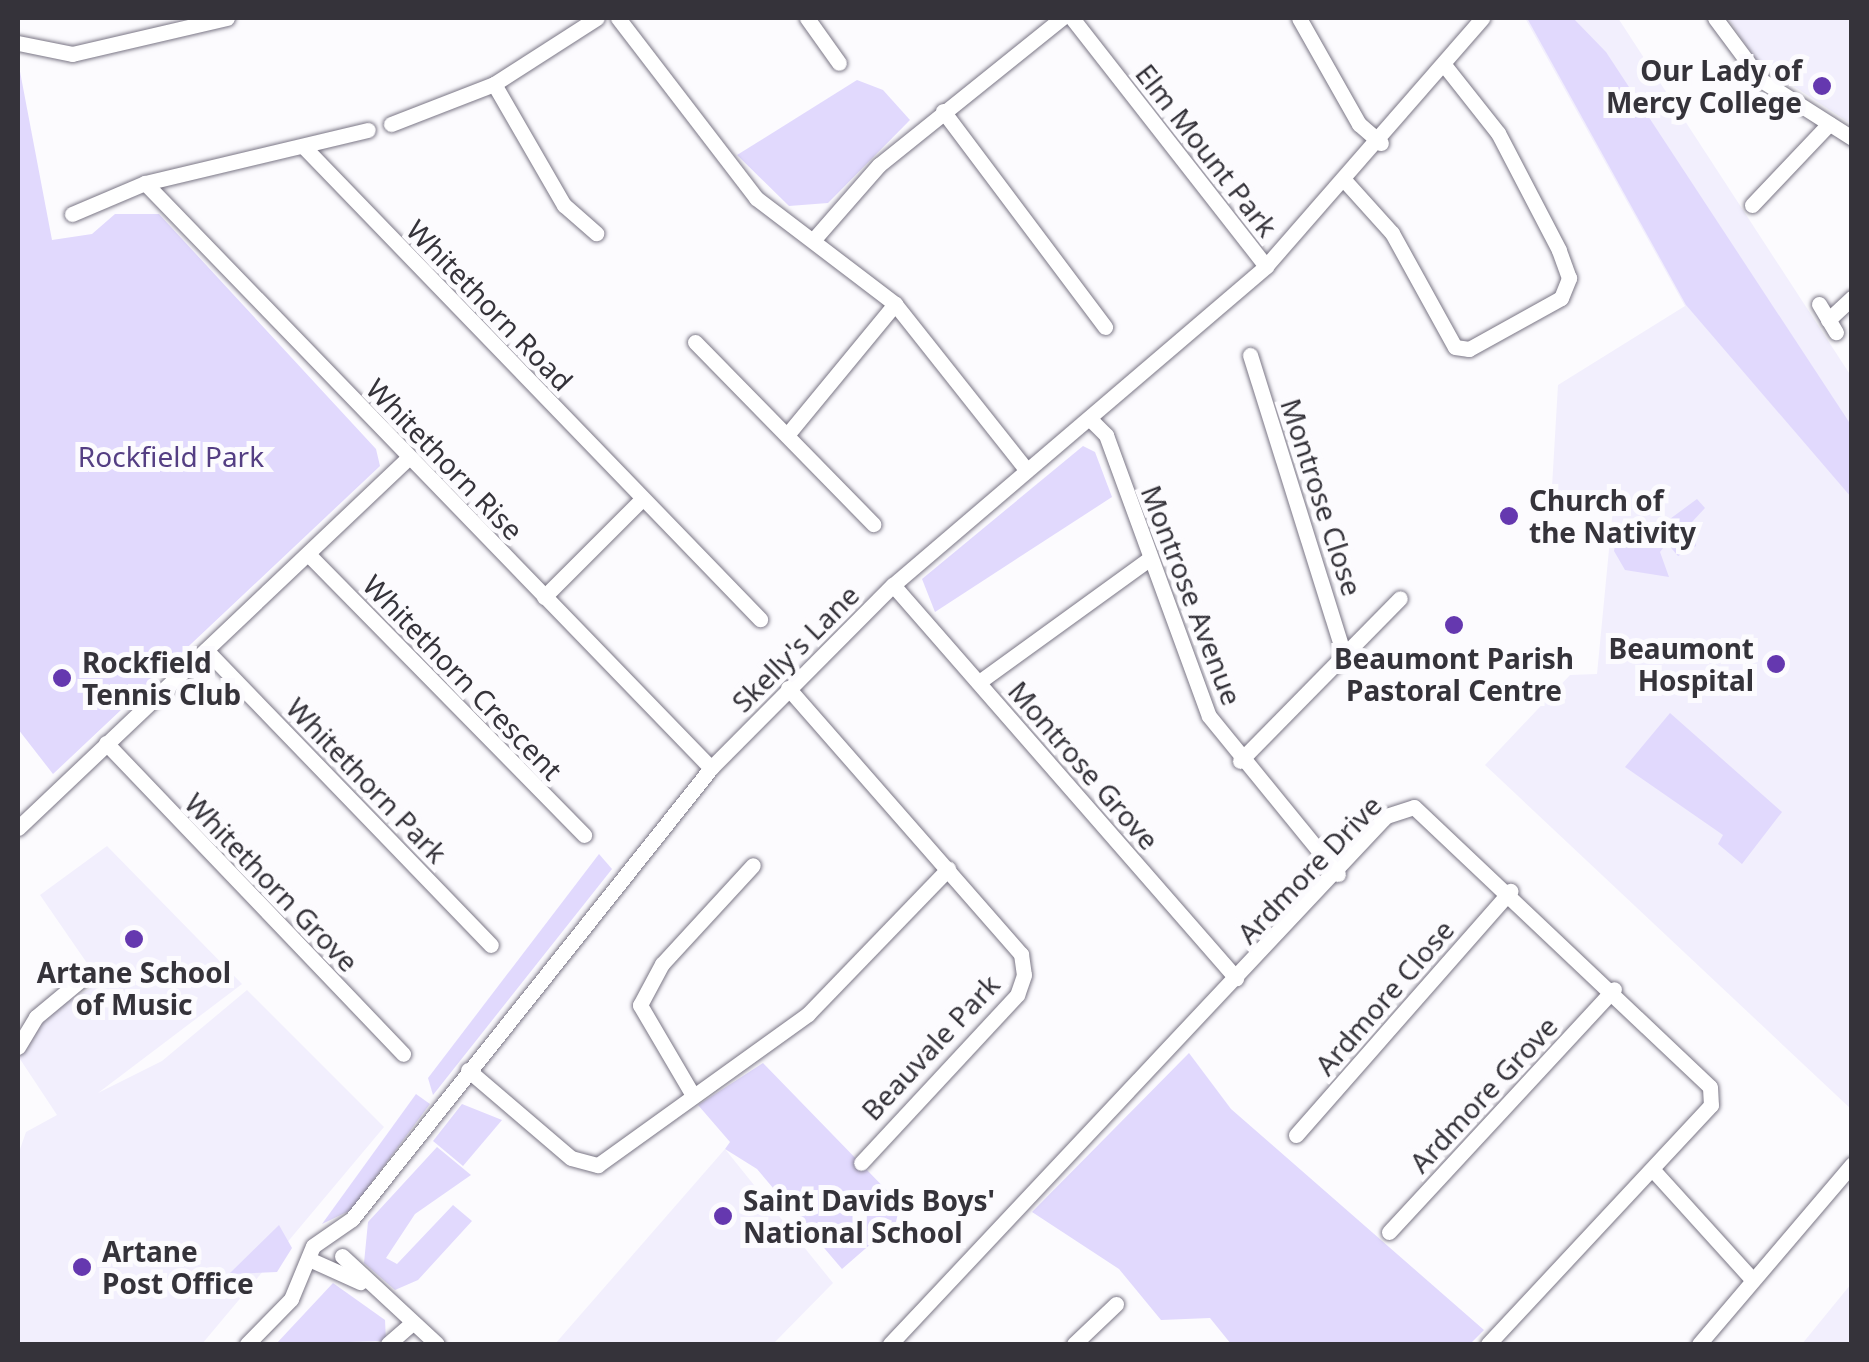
<!DOCTYPE html>
<style>
body{margin:0}
#map{position:relative;width:1869px;height:1362px;overflow:hidden;background:#fcfbfe;font-family:"Noto Sans",sans-serif}
div>[style]{position:absolute}
.built>*{inset:0;background:#f2effd}
.green>*{inset:0;background:#e1d9fd}
.roads{filter:drop-shadow(0 0 2px #7a7685) drop-shadow(0 0 2px #7a7685)}
.minor>*{height:15px;margin:-7.5px;padding:0 7.5px;transform-origin:7.5px;border-radius:7.5px;background:#fff}
.dots>*{width:28px;height:28px;translate:-50% -50%;box-sizing:border-box;border:5px solid #fcfbfe;border-radius:50%}
span{translate:-50% -50%;white-space:nowrap;text-align:center;line-height:1.15;-webkit-text-stroke:10px #fcfbfe;paint-order:stroke}
.poi-label{font-size:28px;color:#35333a;font-weight:700}
.right{translate:-100% -50%;text-align:right}
.left{translate:0 -50%;text-align:left}
.street-label{font-size:28px;color:#35333a}
.park-label{font-size:28px;color:#543e83}
.frame{position:absolute;inset:0;border:20px solid #35333a;pointer-events:none}
</style>
<div id="map">
<div class="built">
<div style="clip-path:polygon(1525px 18px,1618px 18px,1851px 376px,1851px 1109px,1485px 765px,1570px 675px,1597px 674px,1613px 508px,1551px 504px,1558px 385px,1685px 306px)"></div>
<div style="clip-path:polygon(1728px 18px,1851px 18px,1851px 124px,1757px 62px)"></div>
<div style="clip-path:polygon(107px 846px,242px 984px,98px 1093px,162px 1061px,247px 990px,384px 1127px,202px 1344px,18px 1344px,18px 1155px,26px 1132px,57px 1115px,18px 1056px,40px 1019px,100px 982px,40px 895px)"></div>
<div style="clip-path:polygon(725px 1149px,833px 1283px,773px 1344px,555px 1344px)"></div>
<div style="clip-path:polygon(1851px 1284px,1851px 1344px,1802px 1344px)"></div>
</div>
<div class="green">
<div style="clip-path:polygon(1527px 18px,1573px 18px,1606px 52px,1851px 425px,1851px 497px,1686px 305px)"></div>
<div style="clip-path:polygon(18px 61px,52px 240px,92px 234px,115px 214px,159px 214px,376px 449px,380px 466px,53px 774px,18px 729px)"></div>
<div style="clip-path:polygon(857px 80px,883px 90px,910px 120px,828px 203px,789px 206px,737px 155px)"></div>
<div style="clip-path:polygon(1083px 446px,1095px 452px,1112px 497px,935px 612px,922px 579px)"></div>
<div style="clip-path:polygon(1697px 499px,1705px 508px,1692px 522px,1696px 546px,1678px 556px,1667px 543px,1660px 552px,1669px 577px,1625px 570px,1614px 551px,1618px 530px,1624px 548px,1628px 528px,1638px 522px,1655px 530px)"></div>
<div style="clip-path:polygon(1670px 713px,1782px 812px,1742px 864px,1718px 844px,1723px 835px,1625px 767px)"></div>
<div style="clip-path:polygon(599px 854px,612px 869px,433px 1095px,428px 1078px)"></div>
<div style="clip-path:polygon(1189px 1053px,1231px 1109px,1484px 1330px,1470px 1344px,1231px 1344px,1210px 1318px,1161px 1320px,1119px 1269px,1032px 1212px)"></div>
<div style="clip-path:polygon(763px 1063px,900px 1204px,896px 1222px,842px 1269px,757px 1169px,725px 1149px,730px 1142px,698px 1105px)"></div>
<div style="clip-path:polygon(416px 1094px,430px 1104px,351px 1210px,322px 1224px)"></div>
<div style="clip-path:polygon(462px 1104px,502px 1120px,463px 1166px,433px 1141px)"></div>
<div style="clip-path:polygon(437px 1147px,471px 1175px,415px 1214px,386px 1258px,397px 1264px,453px 1205px,472px 1221px,418px 1280px,395px 1290px,364px 1263px,368px 1222px)"></div>
<div style="clip-path:polygon(279px 1225px,292px 1248px,277px 1272px,229px 1274px)"></div>
<div style="clip-path:polygon(333px 1283px,385px 1320px,386px 1341px,276px 1344px)"></div>
</div>
<div class="roads">
<div class="minor">
<div style="left:618px;top:18px;width:227px;rotate:52.5deg"></div>
<div style="left:756px;top:198px;width:175px;rotate:37.3deg"></div>
<div style="left:895px;top:304px;width:211px;rotate:51.6deg"></div>
<div style="left:807px;top:18px;width:55px;rotate:54.6deg"></div>
<div style="left:1072px;top:18px;width:315px;rotate:52deg"></div>
<div style="left:1299px;top:18px;width:122px;rotate:60.5deg"></div>
<div style="left:1359px;top:124px;width:29px;rotate:41deg"></div>
<div style="left:1715px;top:18px;width:77px;rotate:53.4deg"></div>
<div style="left:1761px;top:80px;width:108px;rotate:32.5deg"></div>
<div style="left:18px;top:43px;width:55px;rotate:11.5deg"></div>
<div style="left:72px;top:54px;width:159px;rotate:-13.1deg"></div>
<div style="left:494px;top:84px;width:140px;rotate:60deg"></div>
<div style="left:564px;top:205px;width:43px;rotate:41.2deg"></div>
<div style="left:943px;top:111px;width:270px;rotate:53.1deg"></div>
<div style="left:391px;top:124px;width:110px;rotate:-21.2deg"></div>
<div style="left:494px;top:84px;width:122px;rotate:-32.7deg"></div>
<div style="left:303px;top:146px;width:658px;rotate:45.99deg"></div>
<div style="left:1346px;top:182px;width:69px;rotate:48deg"></div>
<div style="left:1392px;top:233px;width:130px;rotate:61.1deg"></div>
<div style="left:1455px;top:347px;width:14px;rotate:8deg"></div>
<div style="left:1469px;top:349px;width:105px;rotate:-29deg"></div>
<div style="left:1561px;top:298px;width:22px;rotate:-68deg"></div>
<div style="left:1569px;top:278px;width:30px;rotate:-110deg"></div>
<div style="left:1559px;top:250px;width:132px;rotate:-117.5deg"></div>
<div style="left:1498px;top:133px;width:85px;rotate:-128.3deg"></div>
<div style="left:145px;top:183px;width:814px;rotate:45.95deg"></div>
<div style="left:1752px;top:205px;width:112px;rotate:-46.5deg"></div>
<div style="left:72px;top:214px;width:79px;rotate:-23deg"></div>
<div style="left:145px;top:183px;width:229px;rotate:-13.4deg"></div>
<div style="left:815px;top:238px;width:97px;rotate:-48.8deg"></div>
<div style="left:879px;top:165px;width:235px;rotate:-38.8deg"></div>
<div style="left:1819px;top:304px;width:33px;rotate:59deg"></div>
<div style="left:1828px;top:320px;width:33px;rotate:-43deg"></div>
<div style="left:695px;top:342px;width:255px;rotate:45.6deg"></div>
<div style="left:1250px;top:355px;width:314px;rotate:72.6deg"></div>
<div style="left:1090px;top:419px;width:23px;rotate:45deg"></div>
<div style="left:1106px;top:435px;width:299px;rotate:69.9deg"></div>
<div style="left:1209px;top:716px;width:204px;rotate:50.8deg"></div>
<div style="left:787px;top:435px;width:170px;rotate:-50.5deg"></div>
<div style="left:308px;top:554px;width:394px;rotate:45.5deg"></div>
<div style="left:893px;top:585px;width:522px;rotate:48.89deg"></div>
<div style="left:544px;top:597px;width:139px;rotate:-45deg"></div>
<div style="left:206px;top:650px;width:410px;rotate:46deg"></div>
<div style="left:979px;top:682px;width:210px;rotate:-35.9deg"></div>
<div style="left:788px;top:688px;width:354px;rotate:48.8deg"></div>
<div style="left:1021px;top:954px;width:21px;rotate:82deg"></div>
<div style="left:1024px;top:975px;width:21px;rotate:109deg"></div>
<div style="left:1017px;top:995px;width:229px;rotate:132.9deg"></div>
<div style="left:106px;top:743px;width:430px;rotate:46.3deg"></div>
<div style="left:1240px;top:761px;width:228px;rotate:-45.5deg"></div>
<div style="left:18px;top:828px;width:538px;rotate:-43.49deg"></div>
<div style="left:18px;top:1047px;width:35px;rotate:-59deg"></div>
<div style="left:36px;top:1017px;width:61px;rotate:-39.7deg"></div>
<div style="left:468px;top:1070px;width:135px;rotate:40.5deg"></div>
<div style="left:571px;top:1158px;width:28px;rotate:15deg"></div>
<div style="left:598px;top:1165px;width:259px;rotate:-35.7deg"></div>
<div style="left:808px;top:1014px;width:202px;rotate:-46deg"></div>
<div style="left:691px;top:1092px;width:101px;rotate:-120.4deg"></div>
<div style="left:640px;top:1005px;width:47px;rotate:-61.8deg"></div>
<div style="left:662px;top:964px;width:134px;rotate:-47.4deg"></div>
<div style="left:1296px;top:1135px;width:325px;rotate:-48.7deg"></div>
<div style="left:1653px;top:1170px;width:147px;rotate:47.8deg"></div>
<div style="left:1389px;top:1232px;width:331px;rotate:-47.2deg"></div>
<div style="left:342px;top:1256px;width:129px;rotate:42.8deg"></div>
<div style="left:311px;top:1260px;width:54px;rotate:24.2deg"></div>
<div style="left:247px;top:1344px;width:63px;rotate:-45.6deg"></div>
<div style="left:291px;top:1299px;width:57px;rotate:-67.5deg"></div>
<div style="left:313px;top:1246px;width:47px;rotate:-34.7deg"></div>
<div style="left:352px;top:1219px;width:576px;rotate:-51.48deg"></div>
<div style="left:711px;top:768px;width:258px;rotate:-45.2deg"></div>
<div style="left:893px;top:585px;width:491px;rotate:-40.5deg"></div>
<div style="left:1266px;top:266px;width:329px;rotate:-48.9deg"></div>
<div style="left:388px;top:1344px;width:32px;rotate:-41deg"></div>
<div style="left:890px;top:1344px;width:724px;rotate:-46.79deg"></div>
<div style="left:1386px;top:816px;width:29px;rotate:-18deg"></div>
<div style="left:1414px;top:807px;width:407px;rotate:43.4deg"></div>
<div style="left:1710px;top:1087px;width:18px;rotate:87deg"></div>
<div style="left:1711px;top:1105px;width:327px;rotate:133deg"></div>
<div style="left:1074px;top:1344px;width:58px;rotate:-43.6deg"></div>
<div style="left:1699px;top:1344px;width:236px;rotate:-49.6deg"></div>
</div>
</div>
<div class="dots">
<div style="left:1822px;top:86px;background:#6538af"></div>
<div style="left:1509px;top:516px;background:#6538af"></div>
<div style="left:1454px;top:625px;background:#6538af"></div>
<div style="left:1776px;top:664px;background:#6538af"></div>
<div style="left:62px;top:678px;background:#6538af"></div>
<div style="left:134px;top:939px;background:#6538af"></div>
<div style="left:723px;top:1216px;background:#6538af"></div>
<div style="left:82px;top:1267px;background:#6538af"></div>
</div>
<div class="poi-label">
<span class="right" style="left:1802px;top:86px">Our Lady of<br>Mercy College</span>
<span class="left" style="left:1529px;top:516px">Church of<br>the Nativity</span>
<span class="right" style="left:1754px;top:664px">Beaumont<br>Hospital</span>
<span style="left:1454px;top:674px">Beaumont Parish<br>Pastoral Centre</span>
<span class="left" style="left:82px;top:678px">Rockfield<br>Tennis Club</span>
<span style="left:134px;top:988px">Artane School<br>of Music</span>
<span class="left" style="left:743px;top:1216px">Saint Davids Boys'<br>National School</span>
<span class="left" style="left:102px;top:1267px">Artane<br>Post Office</span>
</div>
<div class="street-label">
<span style="left:1207px;top:150px;rotate:52deg">Elm Mount Park</span>
<span style="left:490px;top:305px;rotate:46deg">Whitethorn Road</span>
<span style="left:445px;top:459px;rotate:46deg">Whitethorn Rise</span>
<span style="left:1322px;top:497px;rotate:72deg">Montrose Close</span>
<span style="left:1192px;top:595px;rotate:69deg">Montrose Avenue</span>
<span style="left:795px;top:648px;rotate:-45deg">Skelly's Lane</span>
<span style="left:463px;top:677px;rotate:46deg">Whitethorn Crescent</span>
<span style="left:1084px;top:765px;rotate:49deg">Montrose Grove</span>
<span style="left:367px;top:780px;rotate:46deg">Whitethorn Park</span>
<span style="left:1309px;top:869px;rotate:-46deg">Ardmore Drive</span>
<span style="left:272px;top:882px;rotate:46deg">Whitethorn Grove</span>
<span style="left:1384px;top:997px;rotate:-49deg">Ardmore Close</span>
<span style="left:930px;top:1047px;rotate:-47deg">Beauvale Park</span>
<span style="left:1483px;top:1094px;rotate:-47deg">Ardmore Grove</span>
</div>
<div class="park-label">
<span style="left:171px;top:456px">Rockfield Park</span>
</div>
<div class="frame"></div>
</div>
